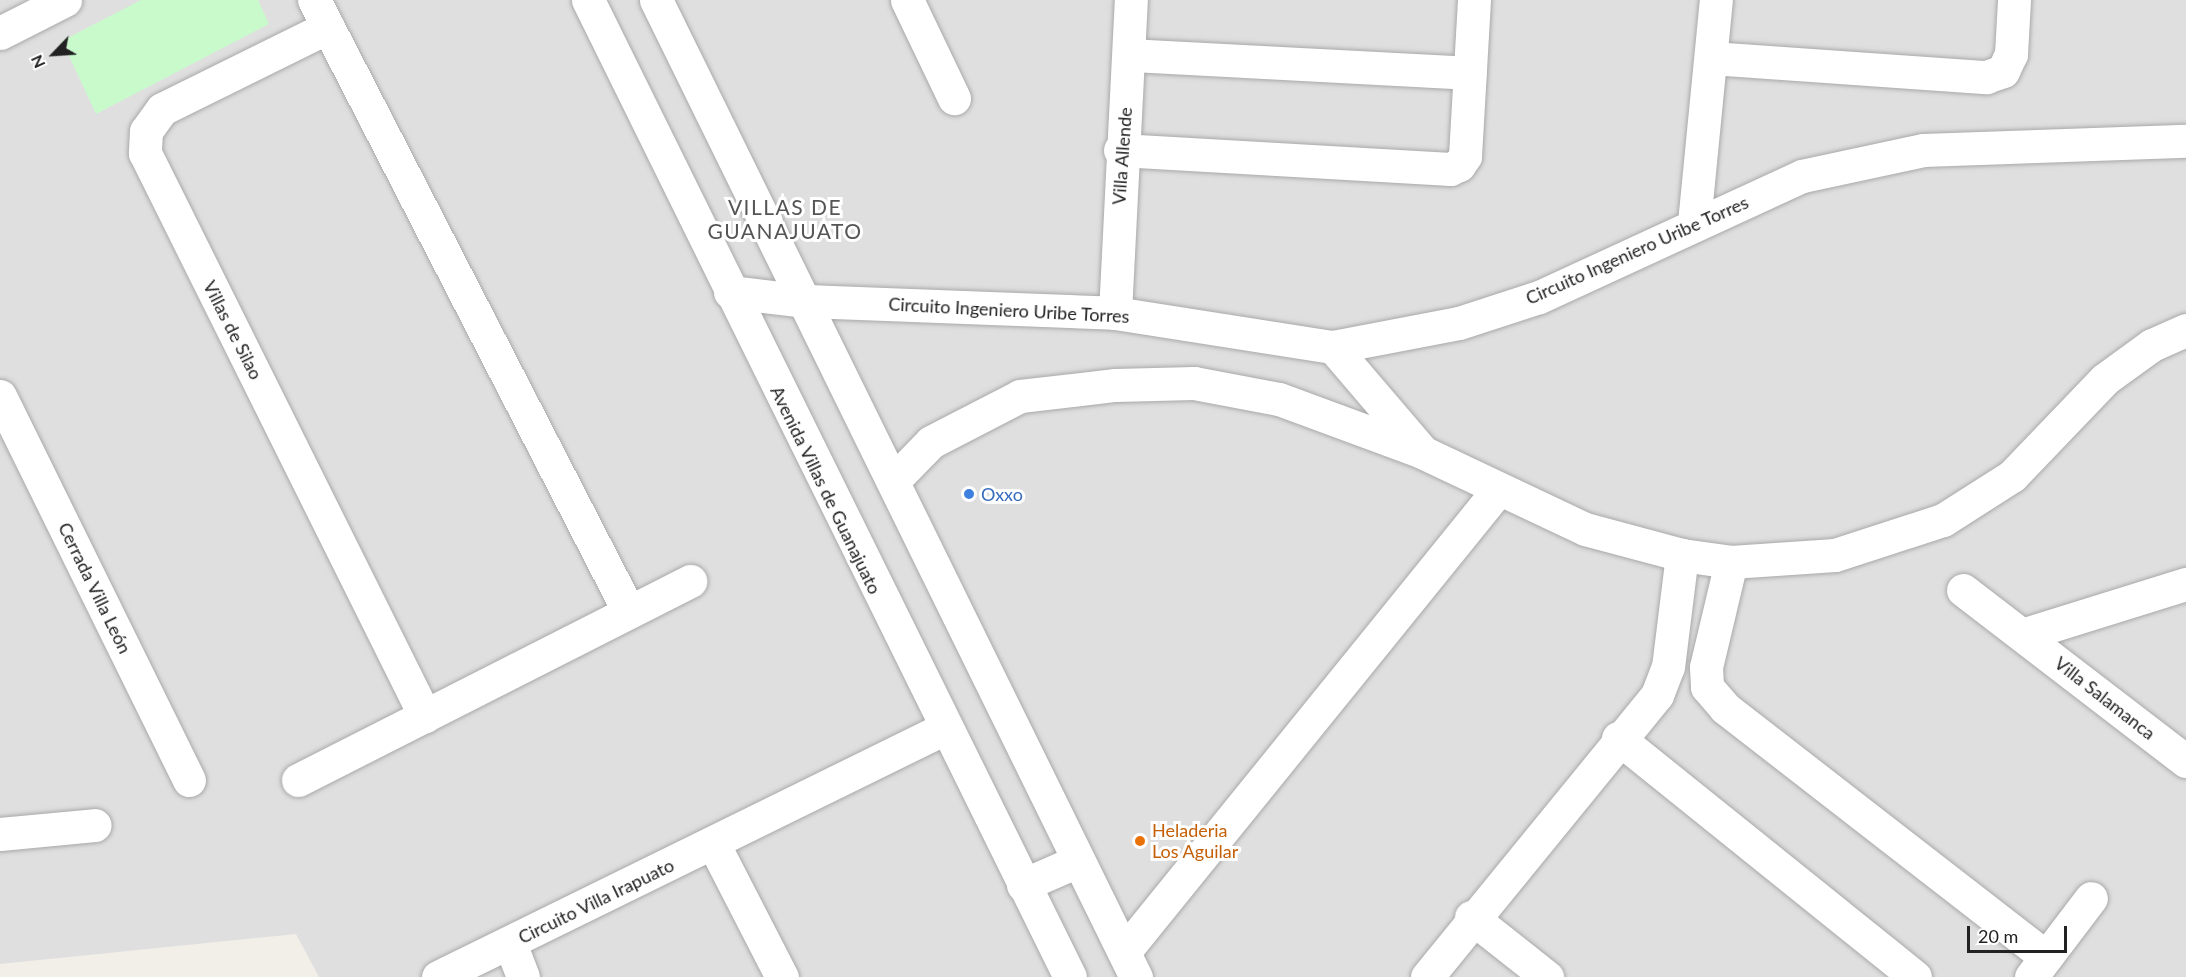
<!DOCTYPE html>
<meta charset="utf-8">
<style>
body{margin:0}
#map{position:relative;width:2186px;height:977px;overflow:hidden;background:#f2efe9;font-family:Lato,sans-serif}
div>[style]{position:absolute}
.residential>*{inset:0;background:#e0dfdf}
.park>*{inset:0;background:#c8facc}
.roads{filter:drop-shadow(0 0 2px #a9a9a9) drop-shadow(0 0 2px #a9a9a9)}
.minor>*{height:33px;margin:-16.5px;padding:0 16.5px;transform-origin:16.5px;border-radius:16.5px;background:#fff}
.dots>*{width:16px;height:16px;translate:-50% -50%;box-sizing:border-box;border:3px solid #fff;border-radius:50%}
span{translate:-50% -50%;white-space:nowrap;text-align:center;line-height:1.15;-webkit-text-stroke:6px #fff;paint-order:stroke}
.street-label{font-size:18px;color:#222}
.shop-label{font-size:18px;color:#366cbe}
.left{translate:0 -50%;text-align:left}
.food-label{font-size:18px;color:#c56008}
.quarter-label{font-size:21px;color:#555;letter-spacing:1.5px}
.north{position:absolute;left:24px;top:24px;width:60px;height:60px;-webkit-text-stroke:4px #fff;paint-order:stroke;rotate:245deg;font-size:16px;font-weight:700;line-height:24px;text-align:center;color:#222}
.north::after{content:'';display:block;margin:auto;width:21px;height:27px;background:#222;clip-path:polygon(50% 0,100% 100%,50% 72%,0 100%)}
.scale{position:absolute;left:1967px;top:926px;width:100px;height:27px;box-sizing:border-box;border:3px solid #222;border-top:0;padding-left:8px;font-size:18px;line-height:21px;white-space:nowrap;color:#222;-webkit-text-stroke:4px #fff;paint-order:stroke}
</style>
<div id="map">
<div class="residential">
<div style="clip-path:polygon(0 0,2186px 0,2186px 977px,319px 977px,296px 934px,0 964px)"></div>
</div>
<div class="park">
<div style="clip-path:polygon(141px 0,258px 0,269px 24px,96px 114px,62px 41px)"></div>
</div>
<div class="roads">
<div class="minor">
<div style="left:314px;top:0;width:686px;rotate:62.76deg"></div>
<div style="left:588px;top:0;width:1089px;rotate:63.74deg"></div>
<div style="left:656px;top:0;width:1089px;rotate:63.84deg"></div>
<div style="left:907px;top:0;width:109px;rotate:64.4deg"></div>
<div style="left:328px;top:27px;width:185px;rotate:153.7deg"></div>
<div style="left:162px;top:109px;width:27px;rotate:126deg"></div>
<div style="left:146px;top:131px;width:22px;rotate:93deg"></div>
<div style="left:145px;top:153px;width:629px;rotate:63.56deg"></div>
<div style="left:0;top:33px;width:73px;rotate:-26.9deg"></div>
<div style="left:1130px;top:55px;width:340px;rotate:3deg"></div>
<div style="left:1711px;top:58px;width:276px;rotate:4deg"></div>
<div style="left:1986px;top:77px;width:18px;rotate:-19deg"></div>
<div style="left:2003px;top:71px;width:19px;rotate:-65deg"></div>
<div style="left:2011px;top:54px;width:54px;rotate:-86.8deg"></div>
<div style="left:1120px;top:150px;width:331px;rotate:3.3deg"></div>
<div style="left:1450px;top:169px;width:10px;rotate:-24deg"></div>
<div style="left:1459px;top:165px;width:11px;rotate:-56deg"></div>
<div style="left:1465px;top:156px;width:156px;rotate:-86.7deg"></div>
<div style="left:1694px;top:223px;width:224px;rotate:-84.4deg"></div>
<div style="left:730px;top:292px;width:77px;rotate:6.8deg"></div>
<div style="left:806px;top:301px;width:309px;rotate:2.2deg"></div>
<div style="left:1115px;top:313px;width:221px;rotate:8.9deg"></div>
<div style="left:1333px;top:347px;width:128px;rotate:-10.8deg"></div>
<div style="left:1459px;top:323px;width:84px;rotate:-18deg"></div>
<div style="left:1539px;top:297px;width:289px;rotate:-24.7deg"></div>
<div style="left:1802px;top:176px;width:124px;rotate:-12.1deg"></div>
<div style="left:1923px;top:150px;width:263px;rotate:-2deg"></div>
<div style="left:1115px;top:313px;width:313px;rotate:-87.1deg"></div>
<div style="left:1333px;top:347px;width:135px;rotate:49.5deg"></div>
<div style="left:0;top:396px;width:428px;rotate:63.8deg"></div>
<div style="left:893px;top:481px;width:54px;rotate:-45.7deg"></div>
<div style="left:931px;top:442px;width:100px;rotate:-27.3deg"></div>
<div style="left:1020px;top:396px;width:96px;rotate:-6.6deg"></div>
<div style="left:1115px;top:385px;width:79px;rotate:-1.5deg"></div>
<div style="left:1194px;top:383px;width:86px;rotate:10.7deg"></div>
<div style="left:1279px;top:399px;width:153px;rotate:20.3deg"></div>
<div style="left:1422px;top:452px;width:180px;rotate:25.3deg"></div>
<div style="left:1585px;top:529px;width:100px;rotate:15deg"></div>
<div style="left:1682px;top:555px;width:49px;rotate:8.1deg"></div>
<div style="left:1731px;top:562px;width:104px;rotate:-3.9deg"></div>
<div style="left:1835px;top:555px;width:114px;rotate:-18deg"></div>
<div style="left:1943px;top:520px;width:82px;rotate:-32.5deg"></div>
<div style="left:2012px;top:476px;width:134px;rotate:-46.2deg"></div>
<div style="left:2105px;top:379px;width:58px;rotate:-35.9deg"></div>
<div style="left:2152px;top:345px;width:37px;rotate:-24deg"></div>
<div style="left:1731px;top:562px;width:108px;rotate:103.4deg"></div>
<div style="left:1706px;top:667px;width:20px;rotate:87deg"></div>
<div style="left:1707px;top:687px;width:28px;rotate:49deg"></div>
<div style="left:1725px;top:708px;width:406px;rotate:37.8deg"></div>
<div style="left:1963px;top:590px;width:281px;rotate:37.5deg"></div>
<div style="left:2025px;top:634px;width:169px;rotate:-17.3deg"></div>
<div style="left:1618px;top:738px;width:381px;rotate:38.8deg"></div>
<div style="left:298px;top:780px;width:440px;rotate:-26.9deg"></div>
<div style="left:0;top:834px;width:95px;rotate:-5.4deg"></div>
<div style="left:713px;top:843px;width:151px;rotate:62.8deg"></div>
<div style="left:1023px;top:885px;width:60px;rotate:-23.6deg"></div>
<div style="left:1471px;top:917px;width:97px;rotate:38.3deg"></div>
<div style="left:510px;top:943px;width:36px;rotate:69deg"></div>
<div style="left:1124px;top:952px;width:593px;rotate:-51.02deg"></div>
<div style="left:438px;top:977px;width:565px;rotate:-26.16deg"></div>
<div style="left:1427px;top:977px;width:364px;rotate:-50.8deg"></div>
<div style="left:1657px;top:695px;width:30px;rotate:-69deg"></div>
<div style="left:1668px;top:667px;width:113px;rotate:-82.9deg"></div>
<div style="left:2031px;top:977px;width:99px;rotate:-52.8deg"></div>
</div>
</div>
<div class="dots">
<div style="left:969px;top:494px;background:#3f7fe0"></div>
<div style="left:1140px;top:841px;background:#e8710a"></div>
</div>
<div class="street-label">
<span style="left:1122px;top:156px;rotate:-86deg">Villa Allende</span>
<span style="left:1637px;top:250px;rotate:-24deg">Circuito Ingeniero Uribe Torres</span>
<span style="left:1009px;top:310px;rotate:3deg">Circuito Ingeniero Uribe Torres</span>
<span style="left:233px;top:330px;rotate:63deg">Villas de Silao</span>
<span style="left:826px;top:490px;rotate:64deg">Avenida Villas de Guanajuato</span>
<span style="left:95px;top:588px;rotate:64deg">Cerrada Villa León</span>
<span style="left:2105px;top:698px;rotate:38deg">Villa Salamanca</span>
<span style="left:596px;top:901px;rotate:-26deg">Circuito Villa Irapuato</span>
</div>
<div class="shop-label">
<span class="left" style="left:981px;top:494px">Oxxo</span>
</div>
<div class="food-label">
<span class="left" style="left:1152px;top:841px">Heladeria<br>Los Aguilar</span>
</div>
<div class="quarter-label">
<span style="left:785px;top:219px">VILLAS DE<br>GUANAJUATO</span>
</div>
<div class="north">N</div>
<div class="scale">20 m</div>
</div>
